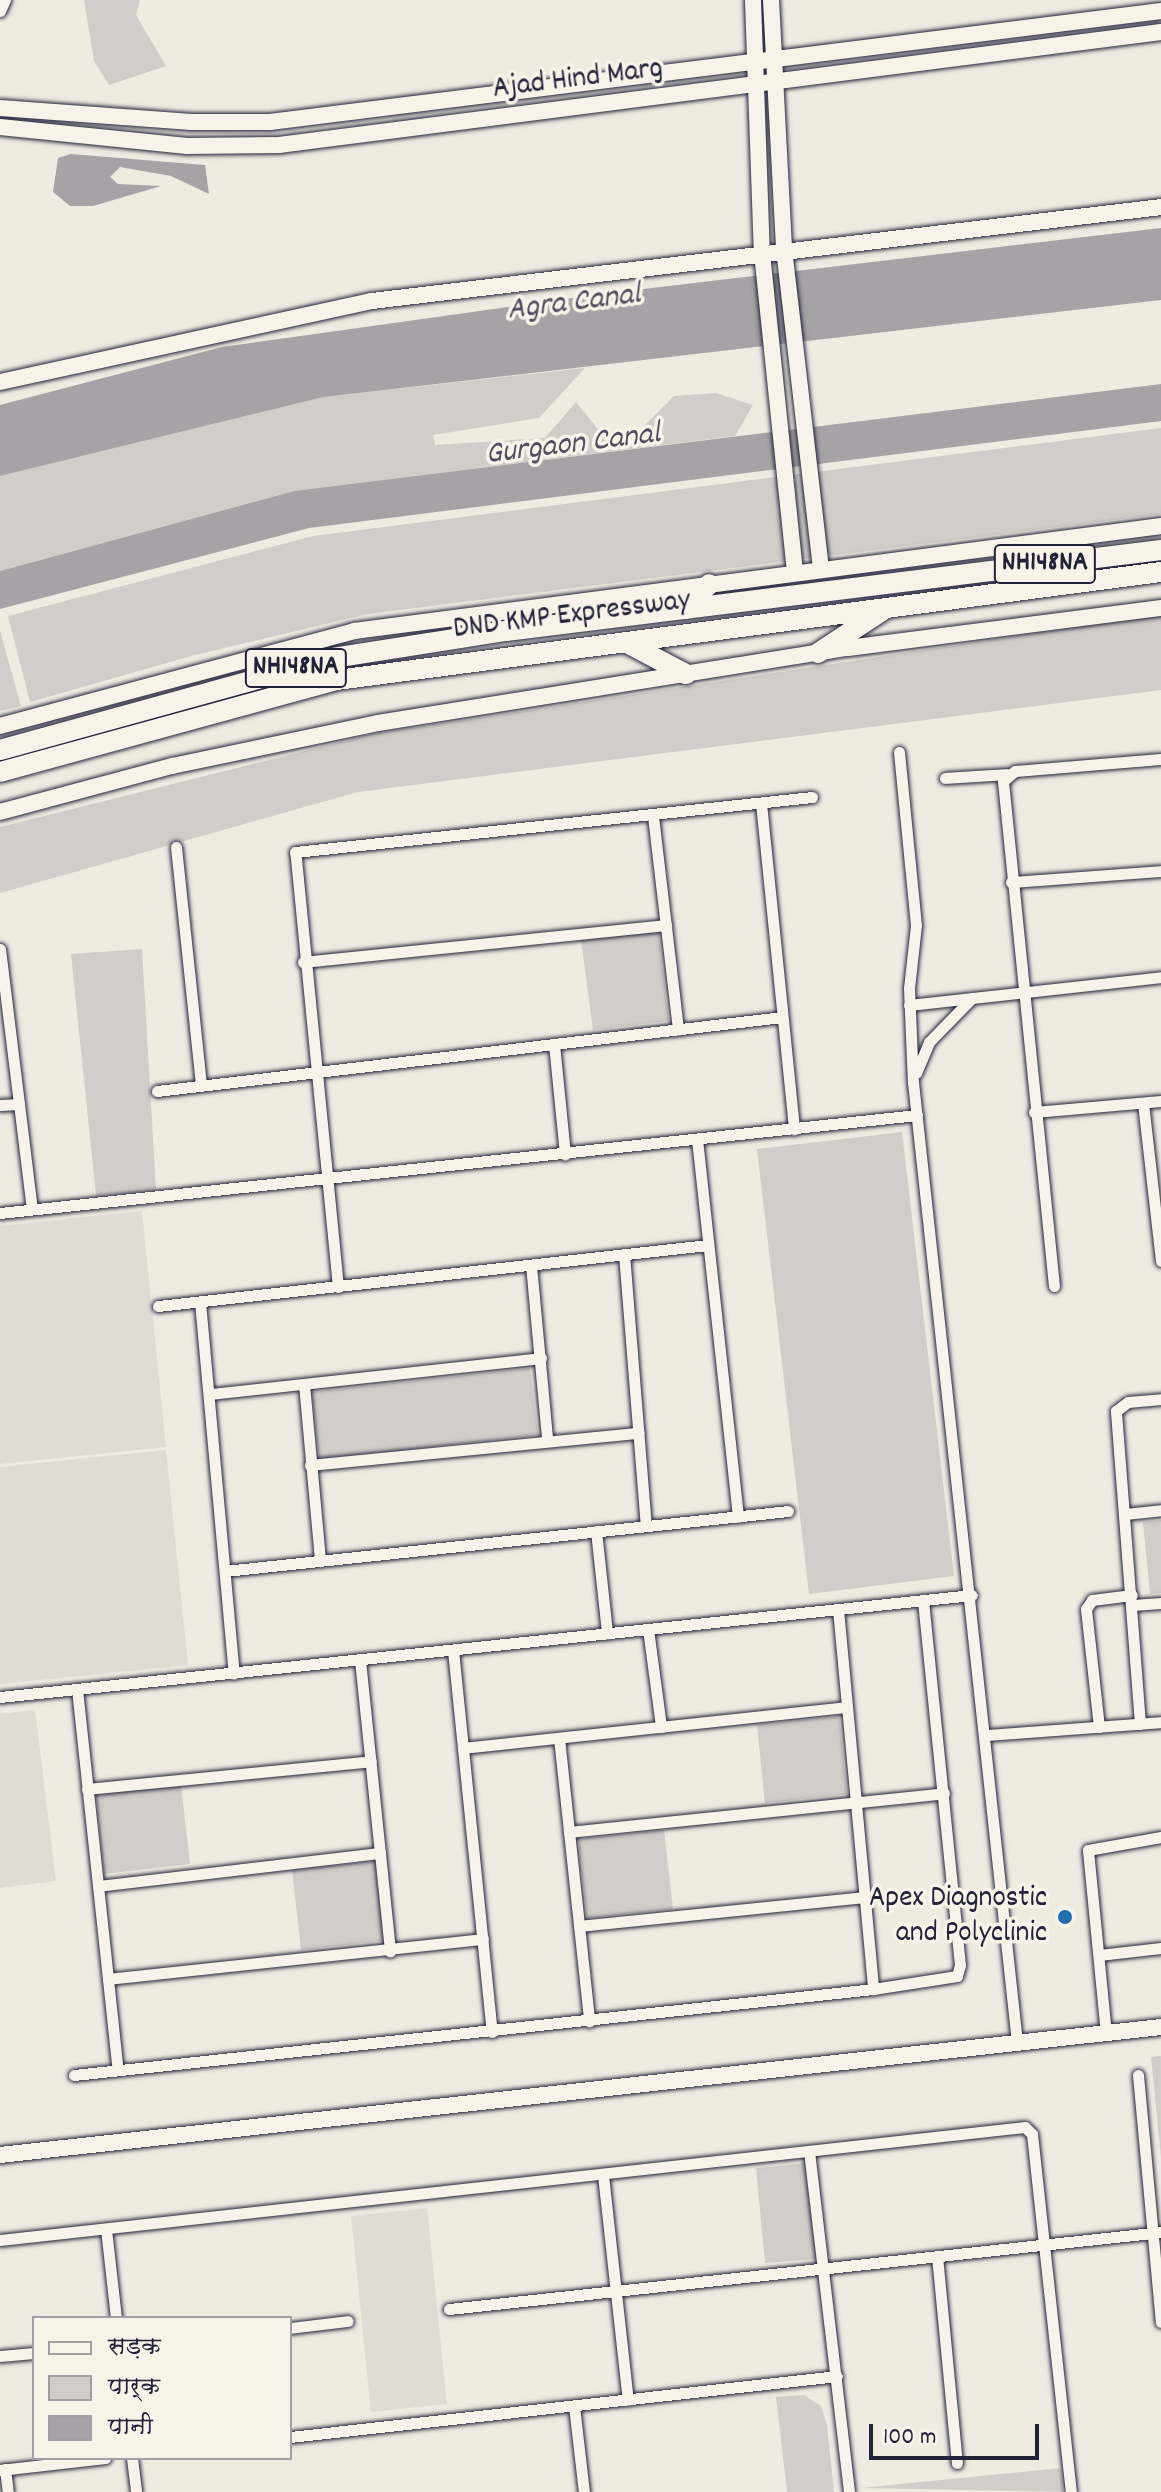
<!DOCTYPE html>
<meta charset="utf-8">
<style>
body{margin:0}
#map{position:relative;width:1161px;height:2492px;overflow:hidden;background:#eeebe1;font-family:Dekko,"Playpen Sans Deva",sans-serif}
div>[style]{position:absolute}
.built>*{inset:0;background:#dfdcd4}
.green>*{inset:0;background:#d1cdc9}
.water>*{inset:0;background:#a6a3a6}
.roads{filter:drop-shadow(0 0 2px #22223b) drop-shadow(0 0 2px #22223b)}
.street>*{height:11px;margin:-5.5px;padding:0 5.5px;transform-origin:5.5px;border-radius:5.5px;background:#f7f3e8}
.secondary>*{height:16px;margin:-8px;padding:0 8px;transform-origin:8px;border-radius:8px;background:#f7f3e8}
.highway>*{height:20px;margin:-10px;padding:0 10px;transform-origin:10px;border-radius:10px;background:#f7f3e8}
.dots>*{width:22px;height:22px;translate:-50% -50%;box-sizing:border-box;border:4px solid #f7f3e8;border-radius:50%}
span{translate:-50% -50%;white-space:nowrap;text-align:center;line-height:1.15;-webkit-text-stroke:7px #f7f3e8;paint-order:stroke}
.shield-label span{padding:2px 6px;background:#f7f3e8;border:2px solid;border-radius:6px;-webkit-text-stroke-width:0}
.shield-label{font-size:28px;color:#22223b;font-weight:700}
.street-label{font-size:30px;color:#22223b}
.poi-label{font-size:30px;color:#22223b}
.right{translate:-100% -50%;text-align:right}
.water-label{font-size:32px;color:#504f60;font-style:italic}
.legend{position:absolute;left:32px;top:2316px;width:260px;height:144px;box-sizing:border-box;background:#f7f3e8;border:2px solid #a29fa3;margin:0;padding:10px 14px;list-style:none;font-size:24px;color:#22223b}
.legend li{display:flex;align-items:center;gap:16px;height:40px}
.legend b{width:40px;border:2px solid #a29fa3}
.scale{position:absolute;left:869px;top:2424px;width:170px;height:36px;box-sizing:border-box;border:4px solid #22223b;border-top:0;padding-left:10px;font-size:24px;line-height:28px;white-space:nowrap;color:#22223b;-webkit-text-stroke:6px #f7f3e8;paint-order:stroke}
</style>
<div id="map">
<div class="built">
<div style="clip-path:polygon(142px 1211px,166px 1447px,0 1464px,0 1226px)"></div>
<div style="clip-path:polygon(166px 1450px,188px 1665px,0 1684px,0 1467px)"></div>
<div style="clip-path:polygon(35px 1710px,56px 1881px,0 1888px,0 1714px)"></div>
<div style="clip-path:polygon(427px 2208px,447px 2404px,371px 2412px,351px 2216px)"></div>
</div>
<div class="green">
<div style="clip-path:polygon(84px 0,140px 0,136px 15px,166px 66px,109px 85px,94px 61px)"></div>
<div style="clip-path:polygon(585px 368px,539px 418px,433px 435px,435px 445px,545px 438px,576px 402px,601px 433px,638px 432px,674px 396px,716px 393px,753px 405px,735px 436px,294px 491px,0 571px,0 476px,324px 397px)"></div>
<div style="clip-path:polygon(1161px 428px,1161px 514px,368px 614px,195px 655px,30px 702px,8px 616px,313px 536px)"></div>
<div style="clip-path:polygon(1161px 614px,1161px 690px,358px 792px,0 893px,0 827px,373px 734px)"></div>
<div style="clip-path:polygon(0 631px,21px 706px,0 711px)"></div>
<div style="clip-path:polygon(658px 930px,669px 1021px,593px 1030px,581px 940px)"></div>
<div style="clip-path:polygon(142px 949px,156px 1190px,96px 1196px,71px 954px)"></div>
<div style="clip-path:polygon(902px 1132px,954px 1576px,809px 1594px,757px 1149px)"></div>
<div style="clip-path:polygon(530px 1368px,538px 1435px,319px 1459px,312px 1392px)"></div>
<div style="clip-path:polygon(1161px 1520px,1161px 1593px,1150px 1594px,1143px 1522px)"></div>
<div style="clip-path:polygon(839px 1716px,847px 1794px,765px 1803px,757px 1725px)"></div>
<div style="clip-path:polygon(181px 1785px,190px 1864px,104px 1874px,96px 1794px)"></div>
<div style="clip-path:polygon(664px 1830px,673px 1909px,587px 1918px,578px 1839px)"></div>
<div style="clip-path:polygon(378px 1861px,387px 1940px,301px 1950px,292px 1870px)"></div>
<div style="clip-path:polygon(1161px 2056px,1161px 2157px,1151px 2057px)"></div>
<div style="clip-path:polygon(807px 2163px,816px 2259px,765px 2263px,756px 2168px)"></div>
<div style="clip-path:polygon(804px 2395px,821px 2406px,827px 2425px,834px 2492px,787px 2492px,776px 2397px)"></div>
<div style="clip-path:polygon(1061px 2468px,1063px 2492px,861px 2488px)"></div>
</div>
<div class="water">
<div style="clip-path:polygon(71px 154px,205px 165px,209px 194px,171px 176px,120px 167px,110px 177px,118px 184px,161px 186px,93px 206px,70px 206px,53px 192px,58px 158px)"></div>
<div style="clip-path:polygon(1161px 228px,1161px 300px,324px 397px,0 476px,0 405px,222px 347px,601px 294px)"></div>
<div style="clip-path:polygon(1161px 384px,1161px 421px,309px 528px,0 609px,0 571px,294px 491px)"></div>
</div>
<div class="roads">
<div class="street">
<div style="left:0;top:11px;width:12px;rotate:-66deg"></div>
<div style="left:899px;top:752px;width:174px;rotate:84.4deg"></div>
<div style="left:916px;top:925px;width:63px;rotate:96.3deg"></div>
<div style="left:909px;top:988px;width:94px;rotate:87.6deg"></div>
<div style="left:913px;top:1082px;width:967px;rotate:83.82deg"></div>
<div style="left:945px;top:778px;width:62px;rotate:-3.7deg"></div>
<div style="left:761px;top:803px;width:328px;rotate:84.2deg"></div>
<div style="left:653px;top:816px;width:215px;rotate:83.3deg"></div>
<div style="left:176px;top:847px;width:240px;rotate:84deg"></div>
<div style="left:1011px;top:882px;width:150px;rotate:-4.2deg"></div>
<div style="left:0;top:949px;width:262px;rotate:83deg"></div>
<div style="left:303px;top:962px;width:365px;rotate:-5.8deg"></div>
<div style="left:909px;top:1005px;width:254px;rotate:-6.3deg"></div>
<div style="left:554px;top:1044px;width:111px;rotate:84.3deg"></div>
<div style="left:916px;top:1073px;width:34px;rotate:-67deg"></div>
<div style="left:929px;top:1042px;width:62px;rotate:-45.7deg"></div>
<div style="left:157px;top:1091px;width:629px;rotate:-6.75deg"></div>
<div style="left:1143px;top:1103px;width:159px;rotate:83.5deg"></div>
<div style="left:0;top:1105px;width:19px;rotate:-3deg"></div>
<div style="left:1034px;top:1112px;width:127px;rotate:-5deg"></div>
<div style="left:697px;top:1139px;width:380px;rotate:83.8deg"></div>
<div style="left:0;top:1213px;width:922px;rotate:-6.1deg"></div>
<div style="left:624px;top:1254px;width:272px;rotate:85.4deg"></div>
<div style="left:531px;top:1265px;width:175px;rotate:84.7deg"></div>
<div style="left:1054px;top:1286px;width:508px;rotate:-95.77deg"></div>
<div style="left:1003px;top:781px;width:16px;rotate:-40deg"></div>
<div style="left:1015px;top:771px;width:146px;rotate:-4.7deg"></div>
<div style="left:338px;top:1287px;width:437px;rotate:-95.6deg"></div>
<div style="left:295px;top:852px;width:520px;rotate:-6.07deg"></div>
<div style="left:200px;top:1302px;width:373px;rotate:84.8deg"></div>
<div style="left:158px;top:1306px;width:553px;rotate:-6.33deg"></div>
<div style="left:304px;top:1384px;width:178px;rotate:84.8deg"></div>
<div style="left:210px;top:1394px;width:333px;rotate:-6.2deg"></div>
<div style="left:310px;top:1465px;width:330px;rotate:-5.6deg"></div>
<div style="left:1125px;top:1514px;width:36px;rotate:-6deg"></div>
<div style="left:596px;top:1531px;width:103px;rotate:83.8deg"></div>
<div style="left:225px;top:1571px;width:566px;rotate:-6.08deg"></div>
<div style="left:1133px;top:1605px;width:28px;rotate:-4deg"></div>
<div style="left:838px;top:1609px;width:382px;rotate:84.7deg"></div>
<div style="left:648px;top:1629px;width:99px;rotate:82.4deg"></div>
<div style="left:453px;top:1650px;width:384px;rotate:84.2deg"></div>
<div style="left:360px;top:1660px;width:293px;rotate:84.1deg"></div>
<div style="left:77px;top:1689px;width:383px;rotate:83.9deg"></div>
<div style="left:0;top:1697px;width:977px;rotate:-5.99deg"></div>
<div style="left:1140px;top:1724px;width:314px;rotate:-94.4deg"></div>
<div style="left:1116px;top:1411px;width:15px;rotate:-37deg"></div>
<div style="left:1128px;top:1402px;width:33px;rotate:-5deg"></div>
<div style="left:1099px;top:1727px;width:119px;rotate:-96.3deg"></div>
<div style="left:1086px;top:1609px;width:11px;rotate:-56deg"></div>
<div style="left:1092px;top:1600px;width:40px;rotate:-7.1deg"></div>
<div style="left:986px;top:1735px;width:175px;rotate:-4.2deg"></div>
<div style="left:559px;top:1738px;width:285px;rotate:83.9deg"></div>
<div style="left:463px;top:1748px;width:386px;rotate:-6.1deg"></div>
<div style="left:87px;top:1789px;width:285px;rotate:-5.6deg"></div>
<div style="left:569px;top:1832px;width:377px;rotate:-5.9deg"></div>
<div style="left:98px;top:1886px;width:284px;rotate:-6.7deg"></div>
<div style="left:579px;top:1926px;width:287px;rotate:-5.8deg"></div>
<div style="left:1099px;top:1955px;width:62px;rotate:-6.4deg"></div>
<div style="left:108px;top:1979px;width:377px;rotate:-6.1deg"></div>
<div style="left:1106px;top:2034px;width:185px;rotate:-95.6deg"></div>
<div style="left:1088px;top:1850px;width:74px;rotate:-10.1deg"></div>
<div style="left:74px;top:2075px;width:804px;rotate:-6.14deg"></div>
<div style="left:873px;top:1989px;width:85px;rotate:-8.8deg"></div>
<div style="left:957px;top:1976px;width:11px;rotate:-75deg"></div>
<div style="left:960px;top:1965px;width:367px;rotate:-95.8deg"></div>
<div style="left:1138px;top:2075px;width:248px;rotate:84.7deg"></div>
<div style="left:809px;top:2151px;width:343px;rotate:83.3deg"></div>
<div style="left:603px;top:2175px;width:226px;rotate:83.7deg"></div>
<div style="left:106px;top:2229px;width:90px;rotate:83.6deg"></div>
<div style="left:0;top:2240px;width:1031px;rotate:-6.29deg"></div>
<div style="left:1025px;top:2127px;width:10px;rotate:45deg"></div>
<div style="left:1032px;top:2134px;width:360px;rotate:83.8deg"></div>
<div style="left:937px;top:2256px;width:208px;rotate:84.5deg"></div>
<div style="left:449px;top:2309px;width:716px;rotate:-6.17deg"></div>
<div style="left:290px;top:2328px;width:58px;rotate:-6.9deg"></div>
<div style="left:0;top:2356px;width:34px;rotate:-5deg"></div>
<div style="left:574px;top:2406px;width:87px;rotate:83.4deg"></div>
<div style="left:290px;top:2437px;width:550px;rotate:-6.36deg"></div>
<div style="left:132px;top:2458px;width:34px;rotate:83deg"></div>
<div style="left:5px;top:2469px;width:23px;rotate:83deg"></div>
<div style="left:0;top:2470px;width:106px;rotate:-6.5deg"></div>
</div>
<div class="secondary">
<div style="left:753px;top:0;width:253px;rotate:88deg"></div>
<div style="left:762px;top:253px;width:320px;rotate:84.1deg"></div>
<div style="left:771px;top:0;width:249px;rotate:87deg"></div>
<div style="left:784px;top:249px;width:321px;rotate:83.4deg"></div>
<div style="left:0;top:108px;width:192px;rotate:4.2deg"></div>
<div style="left:191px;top:122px;width:79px"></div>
<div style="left:270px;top:122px;width:898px;rotate:-7.1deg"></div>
<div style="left:0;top:127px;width:188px;rotate:5.8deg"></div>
<div style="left:187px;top:146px;width:92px;rotate:-0.6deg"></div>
<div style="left:279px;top:145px;width:889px;rotate:-7.3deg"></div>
<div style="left:0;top:382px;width:381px;rotate:-12.3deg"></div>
<div style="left:372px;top:301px;width:795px;rotate:-6.79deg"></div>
<div style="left:0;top:726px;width:367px;rotate:-15deg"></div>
<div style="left:354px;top:631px;width:814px;rotate:-7.41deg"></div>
<div style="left:0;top:812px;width:178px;rotate:-15deg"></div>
<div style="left:172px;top:766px;width:210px;rotate:-11.8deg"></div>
<div style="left:378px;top:723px;width:476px;rotate:-9.1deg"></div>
<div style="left:848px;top:648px;width:316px;rotate:-7.3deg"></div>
<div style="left:0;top:2155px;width:1168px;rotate:-6.29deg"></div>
</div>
<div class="highway">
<div style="left:686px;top:609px;width:34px;rotate:-47deg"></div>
<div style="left:625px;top:642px;width:69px;rotate:27.7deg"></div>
<div style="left:818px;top:653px;width:77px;rotate:-33.3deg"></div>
<div style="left:0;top:750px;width:345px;rotate:-15.4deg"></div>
<div style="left:333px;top:658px;width:175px;rotate:-8.9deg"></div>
<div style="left:506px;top:631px;width:660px;rotate:-7.05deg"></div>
<div style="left:0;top:772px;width:349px;rotate:-15.3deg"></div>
<div style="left:337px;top:680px;width:831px;rotate:-7.47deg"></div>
</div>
</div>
<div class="dots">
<div style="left:1065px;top:1917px;background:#1f6fb2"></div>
</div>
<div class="shield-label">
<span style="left:1045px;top:564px">NH148NA</span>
<span style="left:296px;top:668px">NH148NA</span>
</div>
<div class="street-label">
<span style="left:578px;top:81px;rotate:-7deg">Ajad Hind Marg</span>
<span style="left:572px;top:617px;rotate:-7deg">DND KMP Expressway</span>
</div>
<div class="poi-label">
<span class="right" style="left:1047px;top:1917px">Apex Diagnostic<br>and Polyclinic</span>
</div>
<div class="water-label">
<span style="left:574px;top:304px;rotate:-7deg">Agra Canal</span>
<span style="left:573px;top:446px;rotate:-7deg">Gurgaon Canal</span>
</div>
<ul class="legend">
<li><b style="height:10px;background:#f7f3e8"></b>सड़क</li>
<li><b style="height:22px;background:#d1cdc9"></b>पार्क</li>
<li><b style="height:22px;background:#a6a3a6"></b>पानी</li>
</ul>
<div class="scale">100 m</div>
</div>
